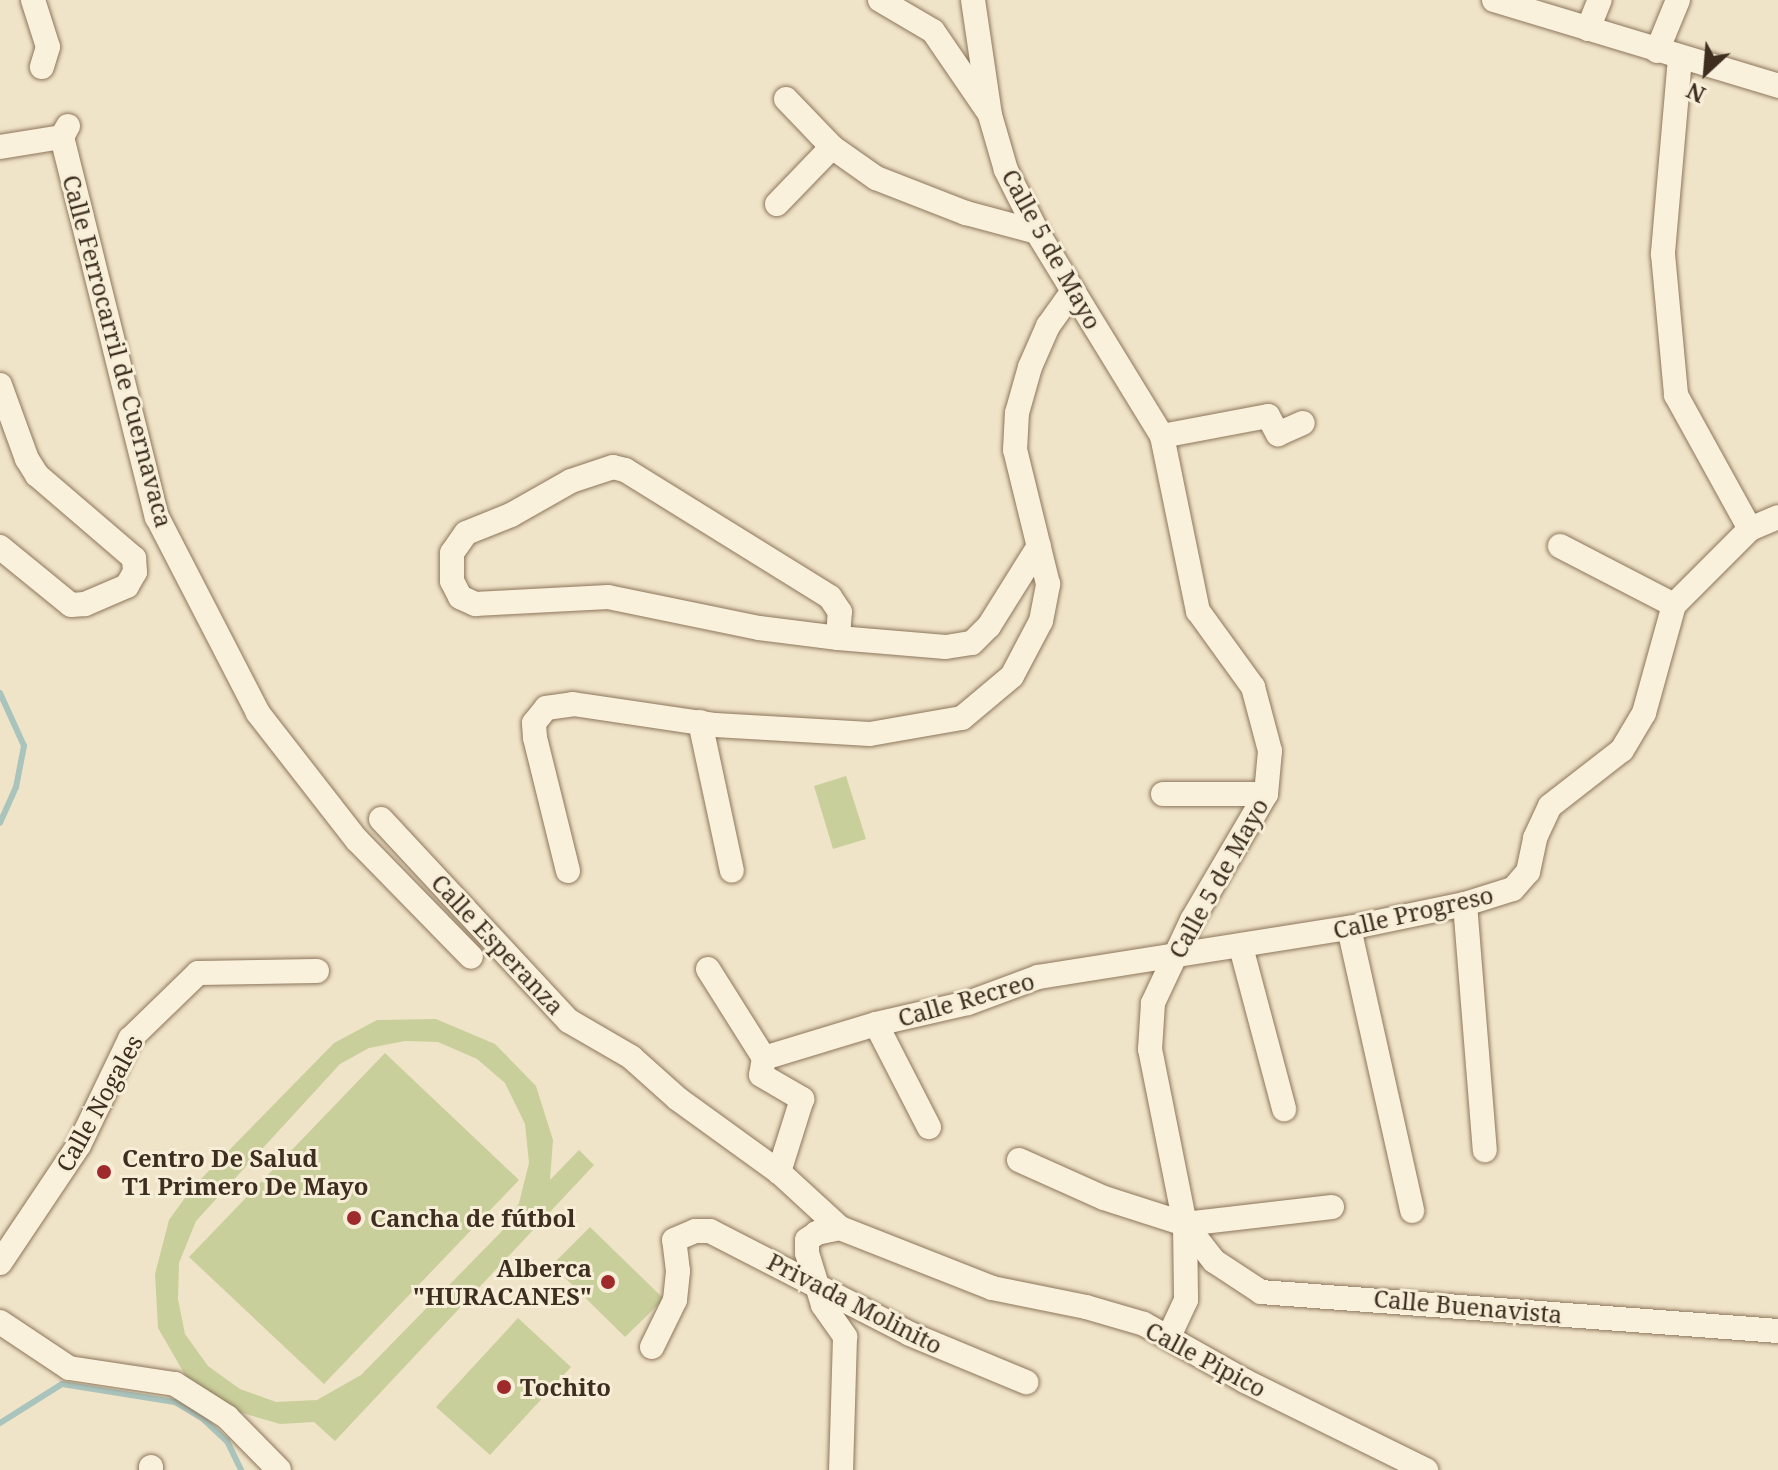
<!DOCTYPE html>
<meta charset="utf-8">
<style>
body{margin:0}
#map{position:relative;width:1778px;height:1470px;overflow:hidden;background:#f0e4c8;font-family:"Noto Serif",serif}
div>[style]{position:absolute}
.green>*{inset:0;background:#c9cf9b}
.stream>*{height:6px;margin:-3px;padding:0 3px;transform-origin:3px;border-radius:3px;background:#a9c4bc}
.roads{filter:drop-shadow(0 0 2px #8d765c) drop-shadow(0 0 2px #8d765c)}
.minor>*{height:24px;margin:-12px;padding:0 12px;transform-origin:12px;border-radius:12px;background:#faf1dc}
.dots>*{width:22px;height:22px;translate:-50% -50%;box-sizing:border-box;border:4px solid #f7eed8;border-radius:50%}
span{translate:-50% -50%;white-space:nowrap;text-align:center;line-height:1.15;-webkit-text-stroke:6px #f7eed8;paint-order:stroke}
.street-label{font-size:24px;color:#3d2e20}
.poi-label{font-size:24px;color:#3d2e20;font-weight:700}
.left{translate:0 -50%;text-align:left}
.right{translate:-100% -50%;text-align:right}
.north{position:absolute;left:1666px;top:32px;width:80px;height:80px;-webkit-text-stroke:6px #f7eed8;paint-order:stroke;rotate:206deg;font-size:22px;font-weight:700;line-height:32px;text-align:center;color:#3d2e20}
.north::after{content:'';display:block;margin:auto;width:28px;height:36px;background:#3d2e20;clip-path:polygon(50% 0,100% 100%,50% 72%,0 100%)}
</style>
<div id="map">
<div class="green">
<div style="clip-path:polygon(846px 776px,866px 839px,833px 849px,814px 786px)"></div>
<div style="clip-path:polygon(evenodd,436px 1019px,495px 1044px,536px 1086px,553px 1140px,550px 1180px,579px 1150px,594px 1165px,335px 1441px,314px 1422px,280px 1424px,232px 1410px,188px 1380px,158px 1328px,155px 1274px,169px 1220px,192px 1188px,334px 1043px,377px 1020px,436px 1019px,405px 1041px,438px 1042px,477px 1059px,505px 1083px,525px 1124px,529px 1163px,519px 1203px,502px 1231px,361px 1375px,317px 1400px,276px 1402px,240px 1389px,208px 1366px,185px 1334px,178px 1299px,179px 1263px,196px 1221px,340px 1064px,369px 1048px,405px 1041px)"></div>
<div style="clip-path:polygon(385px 1053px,519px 1180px,324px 1384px,189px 1257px)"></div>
<div style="clip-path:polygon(590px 1227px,664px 1299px,625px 1337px,552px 1265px)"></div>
<div style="clip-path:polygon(518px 1318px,571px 1367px,490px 1455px,436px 1407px)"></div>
</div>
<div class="stream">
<div style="left:0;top:693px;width:58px;rotate:65.6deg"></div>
<div style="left:24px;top:746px;width:42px;rotate:101deg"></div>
<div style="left:16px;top:787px;width:39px;rotate:114deg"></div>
<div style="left:0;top:1423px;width:73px;rotate:-32.2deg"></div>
<div style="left:62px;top:1384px;width:114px;rotate:9.1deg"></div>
<div style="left:175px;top:1402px;width:31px;rotate:31deg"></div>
<div style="left:202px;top:1418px;width:34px;rotate:43deg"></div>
<div style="left:227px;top:1441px;width:32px;rotate:64deg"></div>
</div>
<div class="roads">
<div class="minor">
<div style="left:33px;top:0;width:49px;rotate:72.3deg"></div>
<div style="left:48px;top:47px;width:21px;rotate:107deg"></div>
<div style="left:880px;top:0;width:61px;rotate:30.3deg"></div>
<div style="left:933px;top:31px;width:96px;rotate:55.6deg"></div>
<div style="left:973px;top:0;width:116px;rotate:81.6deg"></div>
<div style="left:990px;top:115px;width:57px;rotate:73.8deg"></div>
<div style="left:1006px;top:170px;width:69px;rotate:63.4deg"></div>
<div style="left:1037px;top:232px;width:239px;rotate:58.5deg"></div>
<div style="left:1162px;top:436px;width:179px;rotate:78.4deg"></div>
<div style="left:1198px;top:611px;width:94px;rotate:54.1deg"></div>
<div style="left:1253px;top:687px;width:66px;rotate:75.1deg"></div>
<div style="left:1270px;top:751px;width:43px;rotate:95.3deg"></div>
<div style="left:1266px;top:794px;width:146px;rotate:120.4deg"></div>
<div style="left:1192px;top:920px;width:92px;rotate:115.2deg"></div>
<div style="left:1153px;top:1003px;width:46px;rotate:93.7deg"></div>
<div style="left:1150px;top:1049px;width:178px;rotate:78.7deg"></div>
<div style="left:1185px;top:1224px;width:76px;rotate:89.2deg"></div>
<div style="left:1186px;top:1300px;width:40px;rotate:115deg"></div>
<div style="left:1494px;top:0;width:297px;rotate:16.8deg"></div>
<div style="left:1588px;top:29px;width:31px;rotate:-68deg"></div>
<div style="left:1657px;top:51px;width:55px;rotate:-67.6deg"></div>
<div style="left:1680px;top:58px;width:197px;rotate:95deg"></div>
<div style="left:1663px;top:254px;width:142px;rotate:84.7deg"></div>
<div style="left:1676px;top:395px;width:153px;rotate:61.1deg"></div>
<div style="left:786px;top:99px;width:66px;rotate:46.2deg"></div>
<div style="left:68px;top:126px;width:13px;rotate:119deg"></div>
<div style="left:62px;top:137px;width:392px;rotate:76deg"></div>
<div style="left:157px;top:517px;width:220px;rotate:62.7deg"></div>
<div style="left:258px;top:713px;width:161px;rotate:52.1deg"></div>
<div style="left:357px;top:840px;width:163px;rotate:45.7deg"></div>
<div style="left:0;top:147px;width:63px;rotate:-9.2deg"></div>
<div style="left:777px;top:204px;width:79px;rotate:-46deg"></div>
<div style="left:832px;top:147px;width:54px;rotate:35.2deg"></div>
<div style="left:876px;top:178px;width:97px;rotate:21.3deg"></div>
<div style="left:966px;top:213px;width:73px;rotate:15deg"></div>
<div style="left:0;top:385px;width:79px;rotate:70deg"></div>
<div style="left:27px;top:459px;width:19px;rotate:58deg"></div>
<div style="left:37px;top:475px;width:128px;rotate:40.6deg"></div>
<div style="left:134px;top:558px;width:14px;rotate:86deg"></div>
<div style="left:135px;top:572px;width:16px;rotate:120deg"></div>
<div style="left:127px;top:586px;width:46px;rotate:156.8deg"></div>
<div style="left:85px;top:604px;width:14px;rotate:176deg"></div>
<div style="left:71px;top:605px;width:92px;rotate:-140.8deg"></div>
<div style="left:1162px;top:436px;width:108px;rotate:-10.7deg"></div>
<div style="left:1268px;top:416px;width:21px;rotate:61deg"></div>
<div style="left:1278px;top:434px;width:27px;rotate:-24deg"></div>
<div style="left:1560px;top:546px;width:128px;rotate:27.4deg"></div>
<div style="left:838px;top:638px;width:26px;rotate:-86deg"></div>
<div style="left:840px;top:612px;width:18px;rotate:-124deg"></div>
<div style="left:830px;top:597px;width:241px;rotate:-148.2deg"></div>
<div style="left:625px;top:470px;width:12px;rotate:-166deg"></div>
<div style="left:613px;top:467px;width:44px;rotate:161.6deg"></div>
<div style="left:571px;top:481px;width:69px;rotate:150.5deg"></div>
<div style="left:511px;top:515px;width:48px;rotate:158.2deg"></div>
<div style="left:466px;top:533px;width:24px;rotate:125deg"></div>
<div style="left:452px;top:553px;width:28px;rotate:90deg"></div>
<div style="left:452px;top:581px;width:18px;rotate:63deg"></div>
<div style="left:460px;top:597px;width:17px;rotate:25deg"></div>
<div style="left:475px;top:604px;width:133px;rotate:-3deg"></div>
<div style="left:608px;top:597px;width:154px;rotate:11.6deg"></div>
<div style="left:759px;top:628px;width:80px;rotate:7.2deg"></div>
<div style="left:838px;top:638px;width:108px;rotate:4.8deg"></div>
<div style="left:946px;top:647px;width:26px;rotate:-9deg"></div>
<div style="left:972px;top:643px;width:24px;rotate:-45deg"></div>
<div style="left:989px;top:626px;width:94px;rotate:-58deg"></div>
<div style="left:700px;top:722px;width:152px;rotate:77.9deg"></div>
<div style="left:1163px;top:794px;width:103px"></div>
<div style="left:381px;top:819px;width:276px;rotate:47.1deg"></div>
<div style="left:569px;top:1021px;width:72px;rotate:30.1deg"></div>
<div style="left:631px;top:1057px;width:63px;rotate:41.8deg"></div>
<div style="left:678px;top:1099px;width:125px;rotate:35.9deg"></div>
<div style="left:779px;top:1172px;width:83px;rotate:42.6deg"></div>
<div style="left:840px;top:1228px;width:163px;rotate:21.5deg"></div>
<div style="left:992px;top:1288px;width:96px;rotate:11.4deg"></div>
<div style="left:1086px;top:1307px;width:60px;rotate:16.3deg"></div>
<div style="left:1144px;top:1324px;width:116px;rotate:29.4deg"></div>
<div style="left:1245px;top:1381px;width:202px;rotate:26.2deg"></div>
<div style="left:568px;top:871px;width:137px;rotate:-103.9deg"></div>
<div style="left:535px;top:738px;width:15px;rotate:-94deg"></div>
<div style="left:534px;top:723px;width:19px;rotate:-51deg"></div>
<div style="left:546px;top:708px;width:27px;rotate:-8deg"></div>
<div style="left:573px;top:704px;width:144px;rotate:8.4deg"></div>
<div style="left:715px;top:725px;width:155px;rotate:3.3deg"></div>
<div style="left:870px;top:734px;width:93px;rotate:-9.9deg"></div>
<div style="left:962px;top:718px;width:65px;rotate:-40deg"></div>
<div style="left:1012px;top:676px;width:62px;rotate:-62.2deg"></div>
<div style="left:1041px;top:621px;width:38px;rotate:-79deg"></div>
<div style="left:1048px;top:584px;width:138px;rotate:-103.8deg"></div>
<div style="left:1015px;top:450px;width:37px;rotate:-87deg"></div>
<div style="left:1017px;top:413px;width:48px;rotate:-74.2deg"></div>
<div style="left:1030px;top:367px;width:45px;rotate:-66.3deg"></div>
<div style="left:1048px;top:326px;width:43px;rotate:-54.5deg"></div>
<div style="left:1465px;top:904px;width:247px;rotate:85.4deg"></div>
<div style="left:1349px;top:928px;width:290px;rotate:77.4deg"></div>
<div style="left:1241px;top:947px;width:168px;rotate:75.1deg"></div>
<div style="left:708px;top:969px;width:105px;rotate:57.8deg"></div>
<div style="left:764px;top:1058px;width:17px;rotate:100deg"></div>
<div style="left:761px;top:1075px;width:48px;rotate:30.3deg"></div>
<div style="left:802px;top:1099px;width:77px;rotate:107.5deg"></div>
<div style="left:876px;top:1024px;width:116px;rotate:62.8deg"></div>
<div style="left:764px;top:1058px;width:117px;rotate:-16.9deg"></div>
<div style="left:876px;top:1024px;width:94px;rotate:-12.9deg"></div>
<div style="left:968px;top:1003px;width:75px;rotate:-20.4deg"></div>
<div style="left:1038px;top:977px;width:315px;rotate:-9deg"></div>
<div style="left:1349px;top:928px;width:118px;rotate:-11.7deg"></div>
<div style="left:1465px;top:904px;width:50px;rotate:-17.4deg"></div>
<div style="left:1513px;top:889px;width:23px;rotate:-49deg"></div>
<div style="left:1528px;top:872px;width:35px;rotate:-78deg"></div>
<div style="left:1535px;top:838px;width:35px;rotate:-65deg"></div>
<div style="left:1550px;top:806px;width:91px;rotate:-37.9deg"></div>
<div style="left:1622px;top:750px;width:43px;rotate:-59.3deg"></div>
<div style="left:1644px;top:713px;width:112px;rotate:-74.5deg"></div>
<div style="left:1674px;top:605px;width:107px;rotate:-45deg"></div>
<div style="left:1750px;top:529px;width:30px;rotate:-23deg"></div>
<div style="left:1019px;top:1160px;width:93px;rotate:24.1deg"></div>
<div style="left:1104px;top:1198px;width:85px;rotate:17.8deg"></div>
<div style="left:1185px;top:1224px;width:148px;rotate:-6.6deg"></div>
<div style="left:1185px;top:1224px;width:47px;rotate:51.9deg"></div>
<div style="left:1214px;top:1261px;width:56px;rotate:33.4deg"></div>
<div style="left:1261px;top:1292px;width:518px;rotate:4.31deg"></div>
<div style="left:840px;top:1228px;width:24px;rotate:168deg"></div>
<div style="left:817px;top:1233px;width:12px;rotate:145deg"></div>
<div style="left:807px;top:1240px;width:13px;rotate:90deg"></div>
<div style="left:807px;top:1253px;width:54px;rotate:72.9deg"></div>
<div style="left:823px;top:1305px;width:39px;rotate:55deg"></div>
<div style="left:845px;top:1337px;width:133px;rotate:91.7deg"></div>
<div style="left:0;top:1263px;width:142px;rotate:-56.2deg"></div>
<div style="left:79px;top:1145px;width:118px;rotate:-64.3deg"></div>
<div style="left:130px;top:1039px;width:95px;rotate:-44.1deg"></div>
<div style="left:198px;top:973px;width:119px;rotate:-1deg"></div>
<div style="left:0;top:1322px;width:83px;rotate:33.7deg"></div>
<div style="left:69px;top:1368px;width:107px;rotate:8.6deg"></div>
<div style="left:175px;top:1384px;width:62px;rotate:32.4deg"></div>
<div style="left:227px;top:1417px;width:74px;rotate:45.5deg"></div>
<div style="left:652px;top:1347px;width:52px;rotate:-63.9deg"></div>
<div style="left:675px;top:1300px;width:29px;rotate:-84deg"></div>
<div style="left:678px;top:1271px;width:31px;rotate:-97deg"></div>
<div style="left:674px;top:1240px;width:23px;rotate:-23deg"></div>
<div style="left:695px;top:1231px;width:15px"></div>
<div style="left:710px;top:1231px;width:225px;rotate:27.2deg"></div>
<div style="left:910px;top:1334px;width:126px;rotate:22.5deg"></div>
<div style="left:151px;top:1470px;width:3px;rotate:-90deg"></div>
</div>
</div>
<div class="dots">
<div style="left:104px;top:1172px;background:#9e2a2b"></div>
<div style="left:354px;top:1218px;background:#9e2a2b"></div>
<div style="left:608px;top:1282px;background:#9e2a2b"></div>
<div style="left:504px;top:1387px;background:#9e2a2b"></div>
</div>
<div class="street-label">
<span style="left:1052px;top:249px;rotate:61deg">Calle 5 de Mayo</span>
<span style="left:118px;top:351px;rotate:75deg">Calle Ferrocarril de Cuernavaca</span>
<span style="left:1218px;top:878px;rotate:-61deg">Calle 5 de Mayo</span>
<span style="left:1413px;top:912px;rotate:-13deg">Calle Progreso</span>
<span style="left:498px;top:944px;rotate:47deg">Calle Esperanza</span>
<span style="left:966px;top:999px;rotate:-16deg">Calle Recreo</span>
<span style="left:99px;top:1103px;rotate:-61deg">Calle Nogales</span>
<span style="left:855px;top:1303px;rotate:27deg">Privada Molinito</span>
<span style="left:1468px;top:1306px;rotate:5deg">Calle Buenavista</span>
<span style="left:1206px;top:1359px;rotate:28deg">Calle Pipico</span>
</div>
<div class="poi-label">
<span class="left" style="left:122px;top:1172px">Centro De Salud<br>T1 Primero De Mayo</span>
<span class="left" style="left:370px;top:1218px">Cancha de fútbol</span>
<span class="right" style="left:592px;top:1282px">Alberca<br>"HURACANES"</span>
<span class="left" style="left:520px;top:1387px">Tochito</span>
</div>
<div class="north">N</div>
</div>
